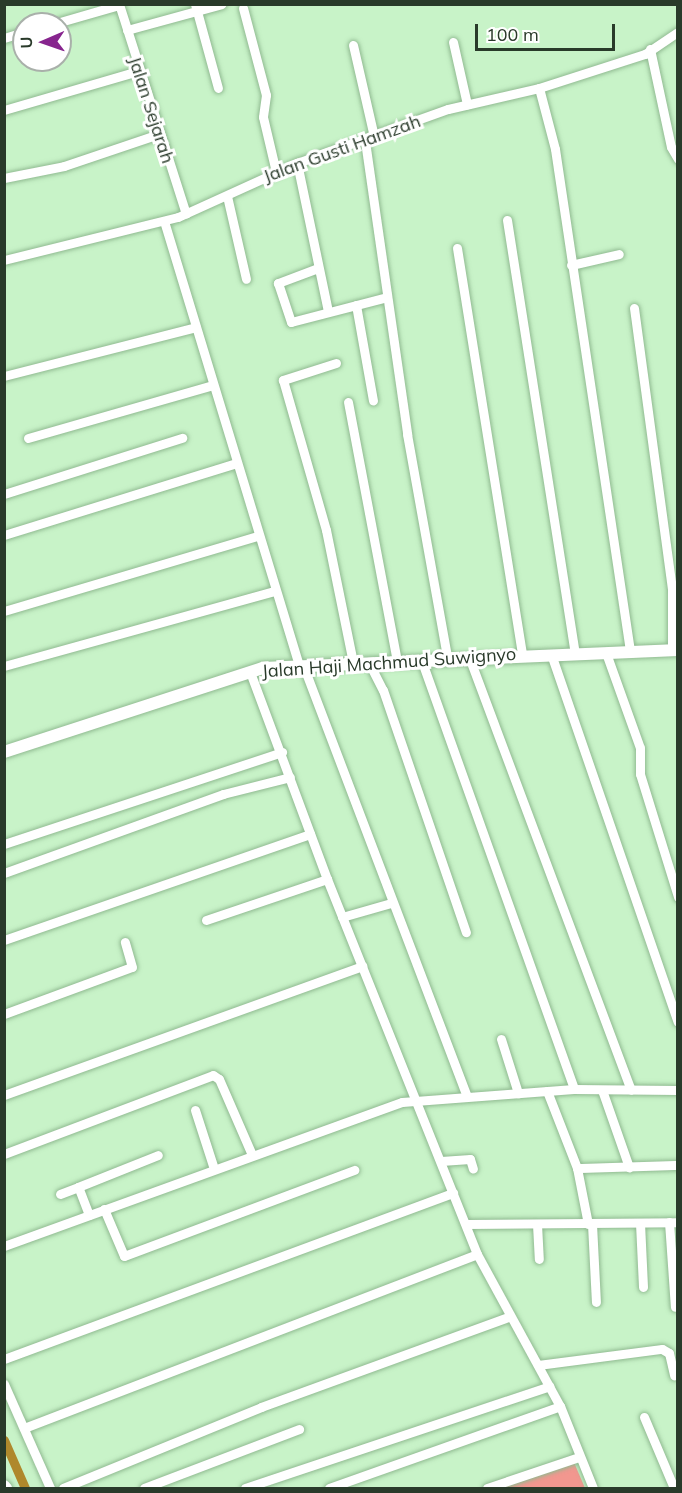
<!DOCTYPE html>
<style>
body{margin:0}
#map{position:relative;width:682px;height:1493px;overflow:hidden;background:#c8f3c8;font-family:Mulish,sans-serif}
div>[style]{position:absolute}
.green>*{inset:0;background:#f2978f}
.canal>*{height:9px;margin:-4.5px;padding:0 4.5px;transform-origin:4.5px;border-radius:4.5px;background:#af882c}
.roads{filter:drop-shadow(0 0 2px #90ba91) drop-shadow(0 0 2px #90ba91)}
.minor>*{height:9px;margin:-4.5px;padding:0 4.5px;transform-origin:4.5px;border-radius:4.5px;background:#fff}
.tertiary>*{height:12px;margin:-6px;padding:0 6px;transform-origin:6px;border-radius:6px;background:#fff}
span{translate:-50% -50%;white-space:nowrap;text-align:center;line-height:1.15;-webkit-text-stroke:6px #fff;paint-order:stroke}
.street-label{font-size:18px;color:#293a2a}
.frame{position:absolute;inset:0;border:6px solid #293a2a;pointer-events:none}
.north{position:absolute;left:12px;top:12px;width:60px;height:60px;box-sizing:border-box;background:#fff;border:2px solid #a9b0aa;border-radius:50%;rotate:268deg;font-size:16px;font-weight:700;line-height:24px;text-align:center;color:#293a2a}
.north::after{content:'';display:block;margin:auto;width:21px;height:27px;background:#87258e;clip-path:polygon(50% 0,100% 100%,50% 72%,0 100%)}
.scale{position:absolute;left:475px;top:24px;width:140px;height:27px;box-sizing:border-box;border:3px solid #293a2a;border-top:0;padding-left:8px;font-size:18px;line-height:21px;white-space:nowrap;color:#293a2a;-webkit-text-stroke:4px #fff;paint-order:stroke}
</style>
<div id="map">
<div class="green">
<div style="clip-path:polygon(573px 1460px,585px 1488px,492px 1488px)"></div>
</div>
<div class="canal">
<div style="left:4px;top:1440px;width:52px;rotate:66.4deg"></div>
</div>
<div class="roads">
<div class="minor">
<div style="left:119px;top:4px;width:220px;rotate:72.3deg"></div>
<div style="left:195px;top:4px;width:87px;rotate:74.7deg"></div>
<div style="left:243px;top:8px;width:90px;rotate:75.2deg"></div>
<div style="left:266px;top:95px;width:22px;rotate:98deg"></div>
<div style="left:263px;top:117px;width:57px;rotate:76.7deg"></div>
<div style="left:53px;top:24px;width:69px;rotate:-16.1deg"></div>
<div style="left:127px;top:30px;width:98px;rotate:-15.3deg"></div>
<div style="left:4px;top:38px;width:21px;rotate:-17deg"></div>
<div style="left:453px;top:42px;width:64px;rotate:77.3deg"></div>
<div style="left:353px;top:45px;width:94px;rotate:77.1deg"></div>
<div style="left:650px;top:49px;width:100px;rotate:77.9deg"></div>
<div style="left:671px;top:147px;width:14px;rotate:60deg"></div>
<div style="left:539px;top:88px;width:63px;rotate:75.3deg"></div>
<div style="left:555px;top:149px;width:508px;rotate:81.5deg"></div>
<div style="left:4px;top:110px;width:140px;rotate:-16.2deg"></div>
<div style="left:365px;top:141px;width:296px;rotate:81.8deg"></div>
<div style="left:407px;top:434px;width:227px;rotate:79.8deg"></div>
<div style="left:297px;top:163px;width:152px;rotate:78.2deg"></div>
<div style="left:4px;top:178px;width:61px;rotate:-11.3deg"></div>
<div style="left:64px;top:166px;width:100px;rotate:-18.6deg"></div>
<div style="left:227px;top:196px;width:85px;rotate:77.1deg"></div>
<div style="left:507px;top:220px;width:438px;rotate:81.1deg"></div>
<div style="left:164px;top:221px;width:464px;rotate:73.1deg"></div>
<div style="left:457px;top:248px;width:411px;rotate:80.9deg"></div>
<div style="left:4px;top:260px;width:179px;rotate:-13.9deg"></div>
<div style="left:178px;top:217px;width:131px;rotate:-24.4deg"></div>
<div style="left:297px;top:163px;width:160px;rotate:-19.7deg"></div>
<div style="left:448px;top:109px;width:93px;rotate:-13deg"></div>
<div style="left:539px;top:88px;width:111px;rotate:-17.8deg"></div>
<div style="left:645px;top:54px;width:40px;rotate:-34deg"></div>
<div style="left:571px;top:265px;width:49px;rotate:-12.9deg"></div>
<div style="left:318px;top:268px;width:43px;rotate:159.4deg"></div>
<div style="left:278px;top:283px;width:41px;rotate:71.6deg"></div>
<div style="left:291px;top:322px;width:99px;rotate:-14.6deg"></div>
<div style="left:356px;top:305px;width:97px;rotate:79.9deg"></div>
<div style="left:634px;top:308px;width:283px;rotate:82.3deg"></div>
<div style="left:672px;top:588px;width:62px;rotate:90deg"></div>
<div style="left:336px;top:363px;width:56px;rotate:162.2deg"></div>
<div style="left:283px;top:380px;width:156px;rotate:74deg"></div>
<div style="left:326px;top:530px;width:136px;rotate:78.5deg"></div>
<div style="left:4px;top:376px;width:198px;rotate:-14.3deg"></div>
<div style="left:348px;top:402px;width:264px;rotate:79.3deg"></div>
<div style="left:28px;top:438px;width:192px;rotate:-16deg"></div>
<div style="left:4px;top:494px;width:187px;rotate:-17.5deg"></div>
<div style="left:4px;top:535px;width:243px;rotate:-17.2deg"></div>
<div style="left:4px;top:611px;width:265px;rotate:-16.5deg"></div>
<div style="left:606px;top:653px;width:101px;rotate:70.3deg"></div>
<div style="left:640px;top:748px;width:26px;rotate:90deg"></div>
<div style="left:640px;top:774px;width:129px;rotate:72.8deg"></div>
<div style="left:551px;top:654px;width:389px;rotate:71deg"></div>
<div style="left:469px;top:657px;width:462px;rotate:69.5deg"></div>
<div style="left:421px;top:659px;width:456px;rotate:70.4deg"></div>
<div style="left:369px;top:663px;width:30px;rotate:63deg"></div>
<div style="left:383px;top:690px;width:256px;rotate:71.1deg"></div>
<div style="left:303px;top:665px;width:461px;rotate:69.2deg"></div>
<div style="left:4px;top:666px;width:281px;rotate:-15.5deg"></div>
<div style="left:250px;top:672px;width:221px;rotate:69.6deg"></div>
<div style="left:327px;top:879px;width:404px;rotate:68.2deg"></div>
<div style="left:477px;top:1254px;width:173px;rotate:61.4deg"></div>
<div style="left:560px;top:1406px;width:88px;rotate:68.1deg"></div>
<div style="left:4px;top:844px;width:293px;rotate:-18.3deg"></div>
<div style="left:4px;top:873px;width:233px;rotate:-19.8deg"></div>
<div style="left:223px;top:794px;width:69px;rotate:-14.2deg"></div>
<div style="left:342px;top:917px;width:51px;rotate:-15.9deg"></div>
<div style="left:206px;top:920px;width:128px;rotate:-18.7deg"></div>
<div style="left:4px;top:940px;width:324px;rotate:-19.1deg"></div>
<div style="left:4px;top:1014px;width:136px;rotate:-20.2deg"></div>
<div style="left:132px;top:967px;width:26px;rotate:-106deg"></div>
<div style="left:501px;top:1039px;width:57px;rotate:72.5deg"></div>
<div style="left:602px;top:1090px;width:82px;rotate:70.7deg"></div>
<div style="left:547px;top:1091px;width:83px;rotate:68.7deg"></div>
<div style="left:577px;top:1168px;width:57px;rotate:78.9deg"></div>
<div style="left:4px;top:1095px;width:381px;rotate:-19.8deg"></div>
<div style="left:195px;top:1110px;width:62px;rotate:72.1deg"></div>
<div style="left:4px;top:1154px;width:223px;rotate:-20.7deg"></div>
<div style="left:213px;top:1075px;width:7px;rotate:34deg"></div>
<div style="left:219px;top:1079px;width:83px;rotate:66.5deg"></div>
<div style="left:441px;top:1161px;width:29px;rotate:-4deg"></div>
<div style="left:470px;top:1159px;width:10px;rotate:73deg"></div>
<div style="left:577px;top:1168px;width:101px;rotate:-1.7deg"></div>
<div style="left:60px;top:1194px;width:19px;rotate:-21deg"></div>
<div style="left:104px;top:1209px;width:51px;rotate:66.9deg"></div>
<div style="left:124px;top:1256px;width:246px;rotate:-20.5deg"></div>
<div style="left:89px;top:1215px;width:30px;rotate:-111deg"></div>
<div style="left:78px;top:1187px;width:86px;rotate:-21.8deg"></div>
<div style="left:669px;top:1222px;width:85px;rotate:86deg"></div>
<div style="left:640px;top:1223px;width:64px;rotate:87.3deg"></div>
<div style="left:466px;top:1224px;width:212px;rotate:-0.5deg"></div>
<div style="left:537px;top:1224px;width:35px;rotate:87deg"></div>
<div style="left:592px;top:1224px;width:78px;rotate:87.1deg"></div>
<div style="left:4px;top:1246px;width:423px;rotate:-19.9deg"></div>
<div style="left:402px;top:1102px;width:172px;rotate:-4.3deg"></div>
<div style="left:574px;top:1089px;width:104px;rotate:0.6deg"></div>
<div style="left:4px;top:1359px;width:479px;rotate:-20.3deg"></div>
<div style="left:538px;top:1365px;width:125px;rotate:-7.4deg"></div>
<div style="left:662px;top:1349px;width:8px;rotate:30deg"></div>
<div style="left:669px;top:1353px;width:23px;rotate:77deg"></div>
<div style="left:4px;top:1384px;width:114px;rotate:66.1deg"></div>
<div style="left:644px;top:1417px;width:77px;rotate:67.1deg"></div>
<div style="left:24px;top:1428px;width:485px;rotate:-21deg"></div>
<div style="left:63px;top:1488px;width:214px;rotate:-22.2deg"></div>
<div style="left:261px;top:1407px;width:263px;rotate:-20deg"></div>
<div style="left:144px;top:1488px;width:166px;rotate:-20.8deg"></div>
<div style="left:245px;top:1488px;width:321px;rotate:-18.5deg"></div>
<div style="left:329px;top:1488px;width:245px;rotate:-19.5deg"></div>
<div style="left:487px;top:1488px;width:97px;rotate:-18.6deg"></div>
</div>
<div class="tertiary">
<div style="left:4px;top:752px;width:272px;rotate:-18deg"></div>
<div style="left:263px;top:668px;width:415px;rotate:-2.5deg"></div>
<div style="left:4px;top:1486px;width:3px;rotate:45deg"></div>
</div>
</div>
<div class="street-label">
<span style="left:151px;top:110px;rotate:72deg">Jalan Sejarah</span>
<span style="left:342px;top:149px;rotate:-20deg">Jalan Gusti Hamzah</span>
<span style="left:389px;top:663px;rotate:-4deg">Jalan Haji Machmud Suwignyo</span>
</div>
<div class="frame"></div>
<div class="north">U</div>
<div class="scale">100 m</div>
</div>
